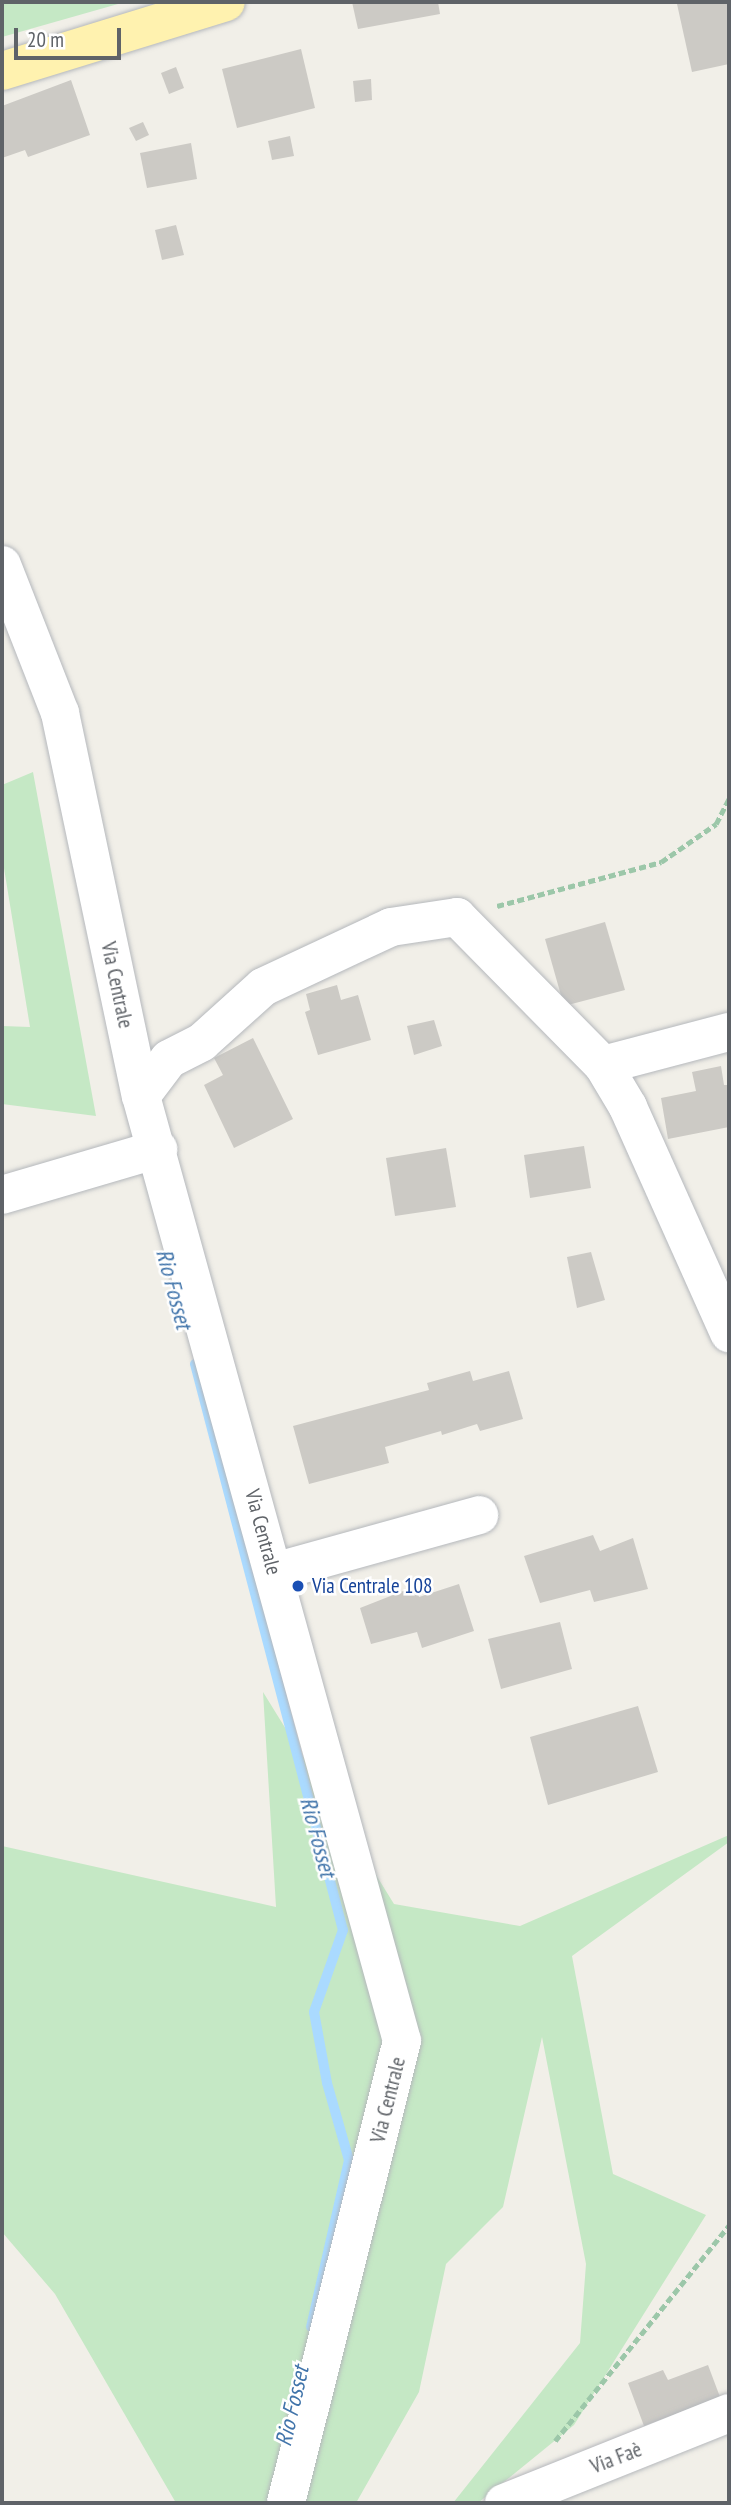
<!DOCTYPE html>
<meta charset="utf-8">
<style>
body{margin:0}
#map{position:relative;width:731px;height:2505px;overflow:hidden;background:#f1efe8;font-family:"PT Sans Narrow",sans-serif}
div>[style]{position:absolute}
.green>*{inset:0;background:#c5e8c5}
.stream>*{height:10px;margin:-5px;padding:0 5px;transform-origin:5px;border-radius:5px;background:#aadaff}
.building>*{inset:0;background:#cccac5}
.path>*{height:4.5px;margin-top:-2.25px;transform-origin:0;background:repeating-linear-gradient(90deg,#9cc7a9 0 7px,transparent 0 10.5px)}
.roads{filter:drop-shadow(0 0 2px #b5b8bc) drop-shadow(0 0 2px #b5b8bc)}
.minor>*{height:38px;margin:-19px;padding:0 19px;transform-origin:19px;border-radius:19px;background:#fff}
.major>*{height:38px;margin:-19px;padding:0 19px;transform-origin:19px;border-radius:19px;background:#fff2af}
.dots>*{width:19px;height:19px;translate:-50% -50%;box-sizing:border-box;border:4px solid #fff;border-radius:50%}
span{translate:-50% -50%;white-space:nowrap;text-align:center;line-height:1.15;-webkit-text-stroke:5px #fff;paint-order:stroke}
.street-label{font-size:21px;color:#5f6368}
.transit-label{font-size:21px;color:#164399}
.left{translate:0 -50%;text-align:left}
.water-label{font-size:23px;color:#4174aa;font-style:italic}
.frame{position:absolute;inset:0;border:4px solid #5f6368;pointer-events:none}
.scale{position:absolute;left:14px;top:28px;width:107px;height:32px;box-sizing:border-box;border:4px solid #5f6368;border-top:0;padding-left:9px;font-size:21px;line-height:24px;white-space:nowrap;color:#5f6368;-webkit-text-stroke:5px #fff;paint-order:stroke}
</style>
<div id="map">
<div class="green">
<div style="clip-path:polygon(2px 2px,125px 2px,2px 37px)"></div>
<div style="clip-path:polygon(33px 772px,96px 1116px,2px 1104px,2px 1026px,30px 1027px,2px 856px,2px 785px)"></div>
<div style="clip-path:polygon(263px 1692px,394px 1904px,520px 1926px,729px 1835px,729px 1842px,572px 1956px,613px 2174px,706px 2215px,574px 2425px,478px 2503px,453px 2503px,580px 2343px,586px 2264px,542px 2037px,503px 2207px,446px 2264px,419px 2392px,356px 2503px,176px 2503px,55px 2294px,2px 2232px,2px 1846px,276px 1907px)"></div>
</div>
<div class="stream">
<div style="left:195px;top:1364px;width:585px;rotate:75.35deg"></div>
<div style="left:343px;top:1930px;width:87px;rotate:109.5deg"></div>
<div style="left:314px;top:2012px;width:72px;rotate:79.6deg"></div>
<div style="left:327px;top:2083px;width:80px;rotate:74.1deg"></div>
<div style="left:349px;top:2160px;width:171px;rotate:102.8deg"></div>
</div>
<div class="building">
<div style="clip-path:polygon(352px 2px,438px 2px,440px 14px,358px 29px)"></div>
<div style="clip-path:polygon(687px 2px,729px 2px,729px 64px,692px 72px,677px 4px)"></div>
<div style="clip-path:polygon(301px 49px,315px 108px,237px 128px,222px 69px)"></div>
<div style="clip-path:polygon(176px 67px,184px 88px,169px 94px,161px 73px)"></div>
<div style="clip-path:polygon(371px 79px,372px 100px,355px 102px,353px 81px)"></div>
<div style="clip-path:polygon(71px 80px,90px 135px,28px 157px,25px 150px,2px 158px,2px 106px)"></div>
<div style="clip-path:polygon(143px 122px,149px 135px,136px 141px,129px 128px)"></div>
<div style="clip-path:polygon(290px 136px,294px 156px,272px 160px,268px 141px)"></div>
<div style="clip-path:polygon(191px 143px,197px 179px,147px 188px,140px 153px)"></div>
<div style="clip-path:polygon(176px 225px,184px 255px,162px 260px,155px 230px)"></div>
<div style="clip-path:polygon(605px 922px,625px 990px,564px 1006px,545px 939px)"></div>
<div style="clip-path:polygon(337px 985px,341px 1000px,358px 995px,371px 1040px,318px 1055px,305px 1012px,310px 1010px,306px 994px)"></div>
<div style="clip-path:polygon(434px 1020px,442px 1046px,414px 1055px,407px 1026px)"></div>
<div style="clip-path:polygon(253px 1038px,293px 1119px,234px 1148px,204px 1085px,223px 1075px,214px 1058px)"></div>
<div style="clip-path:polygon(721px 1066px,724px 1085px,729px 1085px,729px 1127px,668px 1139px,661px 1098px,696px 1091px,692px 1072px)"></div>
<div style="clip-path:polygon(584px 1146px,591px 1188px,530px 1198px,524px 1155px)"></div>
<div style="clip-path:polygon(446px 1148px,456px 1207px,395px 1216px,386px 1158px)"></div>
<div style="clip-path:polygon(591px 1252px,605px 1300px,577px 1308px,567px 1257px)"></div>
<div style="clip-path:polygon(470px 1371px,473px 1381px,509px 1371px,523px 1419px,480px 1431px,477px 1424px,442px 1435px,441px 1431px,385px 1447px,389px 1463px,309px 1484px,293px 1426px,429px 1390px,427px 1383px)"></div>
<div style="clip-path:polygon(593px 1535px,600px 1551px,633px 1538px,648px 1589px,594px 1602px,590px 1590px,540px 1603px,524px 1556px)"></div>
<div style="clip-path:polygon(459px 1584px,474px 1631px,422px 1648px,417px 1632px,371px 1644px,360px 1608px,416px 1586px,419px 1597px)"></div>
<div style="clip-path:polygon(560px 1622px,572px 1669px,501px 1689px,488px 1639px)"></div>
<div style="clip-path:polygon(638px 1706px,658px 1772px,548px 1805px,530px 1737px)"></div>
<div style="clip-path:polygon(708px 2365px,720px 2397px,644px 2426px,628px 2383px,663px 2370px,668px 2380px)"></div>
</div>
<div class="path">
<div style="left:497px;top:906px;width:170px;rotate:-15deg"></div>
<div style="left:661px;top:862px;width:67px;rotate:-34.6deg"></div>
<div style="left:716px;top:824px;width:28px;rotate:-63deg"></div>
<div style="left:555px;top:2441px;width:277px;rotate:-51.1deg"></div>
</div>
<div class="roads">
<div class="minor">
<div style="left:2px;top:565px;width:159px;rotate:68.6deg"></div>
<div style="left:60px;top:713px;width:391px;rotate:78.1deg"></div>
<div style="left:141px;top:1096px;width:980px;rotate:74.56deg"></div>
<div style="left:402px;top:2041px;width:476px;rotate:104.1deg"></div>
<div style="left:603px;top:1065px;width:130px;rotate:-14.7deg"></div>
<div style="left:141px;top:1096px;width:46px;rotate:-52.9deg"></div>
<div style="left:169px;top:1059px;width:37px;rotate:-27deg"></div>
<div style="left:202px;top:1042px;width:82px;rotate:-42deg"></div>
<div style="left:263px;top:987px;width:141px;rotate:-25.1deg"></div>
<div style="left:391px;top:927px;width:67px;rotate:-8.6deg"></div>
<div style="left:457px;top:917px;width:208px;rotate:45.4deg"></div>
<div style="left:603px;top:1065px;width:49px;rotate:59.2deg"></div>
<div style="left:628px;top:1107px;width:248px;rotate:65.9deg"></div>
<div style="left:2px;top:1195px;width:163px;rotate:-16.4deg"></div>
<div style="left:274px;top:1572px;width:213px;rotate:-15.5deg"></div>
<div style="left:504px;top:2503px;width:242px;rotate:-21.8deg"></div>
</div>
<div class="major">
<div style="left:2px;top:71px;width:234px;rotate:-17.1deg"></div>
</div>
</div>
<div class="dots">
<div style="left:298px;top:1586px;background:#1a4fb4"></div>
</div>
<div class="street-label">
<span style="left:117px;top:985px;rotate:78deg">Via Centrale</span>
<span style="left:263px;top:1532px;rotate:75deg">Via Centrale</span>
<span style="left:388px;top:2100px;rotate:-76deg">Via Centrale</span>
<span style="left:616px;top:2458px;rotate:-21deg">Via Faè</span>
</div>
<div class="transit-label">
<span class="left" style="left:312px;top:1586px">Via Centrale 108</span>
</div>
<div class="water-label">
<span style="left:174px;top:1289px;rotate:75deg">Rio Fosset</span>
<span style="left:318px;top:1837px;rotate:75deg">Rio Fosset</span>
<span style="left:292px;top:2406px;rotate:-77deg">Rio Fosset</span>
</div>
<div class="frame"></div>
<div class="scale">20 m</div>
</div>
